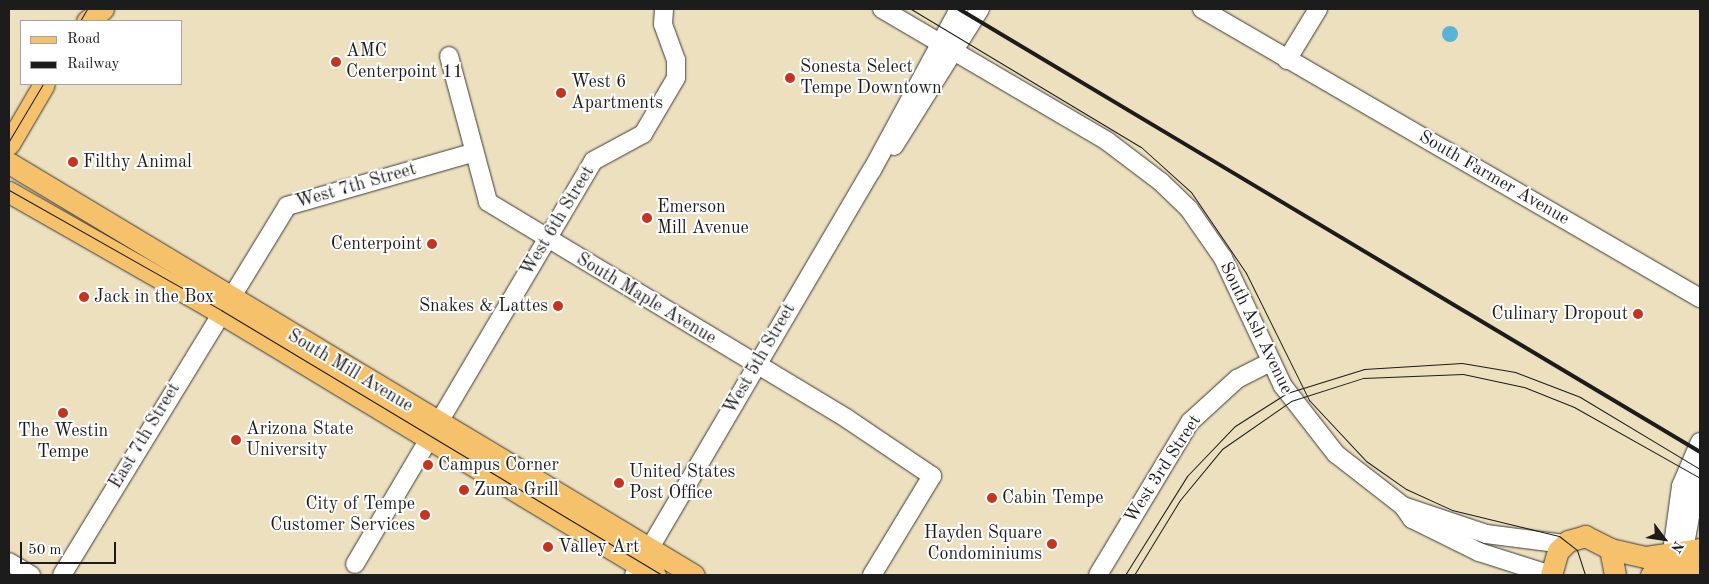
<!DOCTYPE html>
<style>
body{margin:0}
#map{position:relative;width:1709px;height:584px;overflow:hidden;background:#ece0be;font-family:"Old Standard TT",serif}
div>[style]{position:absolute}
.water>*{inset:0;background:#58b3d6}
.round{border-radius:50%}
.roads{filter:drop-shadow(0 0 1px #3b3934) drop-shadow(0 0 1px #3b3934)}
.minor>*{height:18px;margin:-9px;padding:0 9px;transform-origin:9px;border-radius:9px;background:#fff}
.major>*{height:21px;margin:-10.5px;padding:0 10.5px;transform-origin:10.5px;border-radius:10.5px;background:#f5c16b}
.tram>*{height:1px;margin:-0.5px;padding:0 0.5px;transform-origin:0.5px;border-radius:0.5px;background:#1c1c1c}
.rail>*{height:4px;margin:-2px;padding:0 2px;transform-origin:2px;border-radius:2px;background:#1c1c1c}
.dots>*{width:14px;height:14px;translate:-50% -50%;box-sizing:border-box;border:2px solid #fff;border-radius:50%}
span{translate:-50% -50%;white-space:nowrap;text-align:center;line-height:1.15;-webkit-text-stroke:4px #fff;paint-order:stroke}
.poi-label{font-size:18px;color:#1c1c1c}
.left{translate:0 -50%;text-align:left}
.right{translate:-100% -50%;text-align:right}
.street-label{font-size:18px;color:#1c1c1c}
.frame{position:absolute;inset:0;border:10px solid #1c1c1c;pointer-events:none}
.legend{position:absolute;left:20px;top:20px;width:162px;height:65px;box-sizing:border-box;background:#fff;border:1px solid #a4a4a4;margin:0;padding:6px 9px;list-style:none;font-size:15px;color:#1c1c1c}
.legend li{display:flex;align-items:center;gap:10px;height:25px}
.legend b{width:25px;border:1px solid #a4a4a4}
.north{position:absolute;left:1639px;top:514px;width:50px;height:50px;-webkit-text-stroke:4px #fff;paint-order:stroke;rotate:121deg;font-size:14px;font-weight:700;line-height:20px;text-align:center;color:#1c1c1c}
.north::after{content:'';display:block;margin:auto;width:18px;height:22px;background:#1c1c1c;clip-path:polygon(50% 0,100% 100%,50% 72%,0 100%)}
.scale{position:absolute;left:20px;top:542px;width:96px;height:22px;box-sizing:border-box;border:2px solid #1c1c1c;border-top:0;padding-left:6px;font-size:15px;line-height:18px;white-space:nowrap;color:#1c1c1c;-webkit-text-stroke:4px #fff;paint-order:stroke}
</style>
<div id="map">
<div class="water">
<div class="round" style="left:1442px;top:26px;width:16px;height:16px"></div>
</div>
<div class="roads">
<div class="minor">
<div style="left:882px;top:9px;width:261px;rotate:30.4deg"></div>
<div style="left:1107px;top:141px;width:68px;rotate:37.2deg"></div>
<div style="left:1161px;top:182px;width:39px;rotate:44deg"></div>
<div style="left:1189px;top:209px;width:60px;rotate:55.2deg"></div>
<div style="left:1223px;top:258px;width:141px;rotate:64.9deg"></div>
<div style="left:1283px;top:386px;width:86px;rotate:52.1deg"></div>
<div style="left:1336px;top:454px;width:85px;rotate:37.8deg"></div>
<div style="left:1403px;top:506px;width:16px;rotate:55deg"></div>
<div style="left:1412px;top:519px;width:75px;rotate:26.2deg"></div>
<div style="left:1479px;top:552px;width:76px;rotate:17.7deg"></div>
<div style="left:1202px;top:9px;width:576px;rotate:30.13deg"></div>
<div style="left:449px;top:56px;width:151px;rotate:75deg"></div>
<div style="left:488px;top:202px;width:418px;rotate:31.1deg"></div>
<div style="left:846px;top:418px;width:104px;rotate:34deg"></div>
<div style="left:932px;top:476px;width:116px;rotate:121.2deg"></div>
<div style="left:1287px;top:60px;width:60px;rotate:-58.7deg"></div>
<div style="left:894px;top:146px;width:162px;rotate:-57.9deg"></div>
<div style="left:1403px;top:506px;width:88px;rotate:18.6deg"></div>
<div style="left:1486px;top:534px;width:79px;rotate:7.3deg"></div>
<div style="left:1672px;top:552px;width:67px;rotate:-82.2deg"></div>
<div style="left:1681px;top:486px;width:48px;rotate:-66.6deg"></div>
<div style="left:1682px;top:561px;width:101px;rotate:-79.7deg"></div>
<div style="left:9px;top:562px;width:26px;rotate:31deg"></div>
<div style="left:355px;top:564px;width:468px;rotate:-59.4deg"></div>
<div style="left:593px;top:161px;width:57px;rotate:-28.4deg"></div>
<div style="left:643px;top:134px;width:65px;rotate:-59.5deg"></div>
<div style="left:676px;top:78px;width:18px;rotate:-90deg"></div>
<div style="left:676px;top:60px;width:38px;rotate:-110deg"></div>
<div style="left:663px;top:24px;width:15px;rotate:-86deg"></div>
<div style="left:62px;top:575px;width:432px;rotate:-58.6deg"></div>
<div style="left:287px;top:206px;width:192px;rotate:-16deg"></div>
<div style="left:634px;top:575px;width:470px;rotate:-59.6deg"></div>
<div style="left:872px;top:170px;width:183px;rotate:-61.6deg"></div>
<div style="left:1098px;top:575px;width:179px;rotate:-59deg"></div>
<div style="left:1190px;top:422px;width:64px;rotate:-42.5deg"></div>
<div style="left:1237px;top:379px;width:37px;rotate:-27deg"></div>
</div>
<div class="major">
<div style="left:87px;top:21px;width:20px;rotate:-37deg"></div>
<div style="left:9px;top:144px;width:69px;rotate:-59.7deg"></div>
<div style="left:9px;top:163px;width:799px;rotate:31.03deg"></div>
<div style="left:9px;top:192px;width:230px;rotate:29.7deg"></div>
<div style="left:209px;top:306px;width:521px;rotate:31.1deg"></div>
<div style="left:1610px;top:549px;width:37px;rotate:13deg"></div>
<div style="left:1646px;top:557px;width:55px;rotate:-8.4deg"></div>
<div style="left:1551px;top:575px;width:25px;rotate:-74deg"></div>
<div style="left:1558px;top:551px;width:14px;rotate:-45deg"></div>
<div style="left:1568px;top:541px;width:18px;rotate:-16deg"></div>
<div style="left:1585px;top:536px;width:28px;rotate:27deg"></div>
<div style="left:1610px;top:549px;width:26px;rotate:79deg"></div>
<div style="left:1651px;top:575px;width:49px;rotate:-7deg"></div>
</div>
</div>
<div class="tram">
<div style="left:911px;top:9px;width:268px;rotate:31deg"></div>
<div style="left:1141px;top:147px;width:67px;rotate:42deg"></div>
<div style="left:1191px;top:192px;width:98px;rotate:55.8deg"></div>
<div style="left:1246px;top:273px;width:142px;rotate:63.6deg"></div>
<div style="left:1309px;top:400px;width:83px;rotate:46.9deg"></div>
<div style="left:1366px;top:461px;width:49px;rotate:35deg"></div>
<div style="left:1406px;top:489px;width:51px;rotate:24.5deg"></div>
<div style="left:1452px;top:510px;width:110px;rotate:13.7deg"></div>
<div style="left:1559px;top:536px;width:23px;rotate:38deg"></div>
<div style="left:1577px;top:550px;width:26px;rotate:72deg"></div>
<div style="left:80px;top:21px;width:14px;rotate:-60deg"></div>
<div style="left:9px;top:141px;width:66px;rotate:-59.2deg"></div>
<div style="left:9px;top:190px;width:244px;rotate:29.5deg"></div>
<div style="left:221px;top:310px;width:514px;rotate:31deg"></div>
<div style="left:1125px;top:575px;width:117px;rotate:-57.9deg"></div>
<div style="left:1187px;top:476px;width:69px;rotate:-46.2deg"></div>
<div style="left:1235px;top:426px;width:62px;rotate:-32.4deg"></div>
<div style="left:1287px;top:393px;width:81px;rotate:-17.3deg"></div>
<div style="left:1364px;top:369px;width:98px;rotate:-3.5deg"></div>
<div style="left:1462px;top:363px;width:54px;rotate:9.6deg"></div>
<div style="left:1515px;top:372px;width:70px;rotate:21deg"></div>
<div style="left:1580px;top:397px;width:140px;rotate:31deg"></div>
<div style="left:1134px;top:575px;width:88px;rotate:-58.5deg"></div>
<div style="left:1180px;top:500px;width:66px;rotate:-50.5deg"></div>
<div style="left:1222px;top:449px;width:84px;rotate:-34.8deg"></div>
<div style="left:1291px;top:401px;width:76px;rotate:-17.7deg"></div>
<div style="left:1363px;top:378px;width:100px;rotate:-2.3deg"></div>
<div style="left:1463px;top:374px;width:62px;rotate:12deg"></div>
<div style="left:1524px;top:387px;width:54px;rotate:21.8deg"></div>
<div style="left:1574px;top:407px;width:145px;rotate:29.4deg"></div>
</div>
<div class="rail">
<div style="left:959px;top:9px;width:863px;rotate:30.87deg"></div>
</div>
<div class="dots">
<div style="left:336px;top:62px;background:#c8321e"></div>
<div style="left:790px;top:78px;background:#c8321e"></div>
<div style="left:561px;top:93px;background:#c8321e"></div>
<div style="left:73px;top:162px;background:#c8321e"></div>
<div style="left:647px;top:218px;background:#c8321e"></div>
<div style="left:432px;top:244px;background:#c8321e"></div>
<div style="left:84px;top:297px;background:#c8321e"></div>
<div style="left:558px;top:306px;background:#c8321e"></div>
<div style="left:1638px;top:314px;background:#c8321e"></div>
<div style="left:63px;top:413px;background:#c8321e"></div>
<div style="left:236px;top:440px;background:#c8321e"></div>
<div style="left:428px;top:465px;background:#c8321e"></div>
<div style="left:619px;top:483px;background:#c8321e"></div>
<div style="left:464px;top:490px;background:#c8321e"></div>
<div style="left:992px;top:498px;background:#c8321e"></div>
<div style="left:425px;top:515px;background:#c8321e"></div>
<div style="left:1052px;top:544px;background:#c8321e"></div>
<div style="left:548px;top:547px;background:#c8321e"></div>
</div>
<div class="poi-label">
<span class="left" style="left:346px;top:62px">AMC<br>Centerpoint 11</span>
<span class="left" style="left:800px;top:78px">Sonesta Select<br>Tempe Downtown</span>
<span class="left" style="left:571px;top:93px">West 6<br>Apartments</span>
<span class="left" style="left:83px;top:162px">Filthy Animal</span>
<span class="left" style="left:657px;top:218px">Emerson<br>Mill Avenue</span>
<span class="right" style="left:422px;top:244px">Centerpoint</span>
<span class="left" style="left:94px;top:297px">Jack in the Box</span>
<span class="right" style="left:548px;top:306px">Snakes &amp; Lattes</span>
<span class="right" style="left:1628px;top:314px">Culinary Dropout</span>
<span class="left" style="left:246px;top:440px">Arizona State<br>University</span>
<span style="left:63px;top:442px">The Westin<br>Tempe</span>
<span class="left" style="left:438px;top:465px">Campus Corner</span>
<span class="left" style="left:629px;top:483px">United States<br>Post Office</span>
<span class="left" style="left:474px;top:490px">Zuma Grill</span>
<span class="left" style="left:1002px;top:498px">Cabin Tempe</span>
<span class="right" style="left:415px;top:515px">City of Tempe<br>Customer Services</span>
<span class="right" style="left:1042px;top:544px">Hayden Square<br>Condominiums</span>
<span class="left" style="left:558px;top:547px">Valley Art</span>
</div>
<div class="street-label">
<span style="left:1494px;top:178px;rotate:30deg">South Farmer Avenue</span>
<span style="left:356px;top:186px;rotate:-16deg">West 7th Street</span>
<span style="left:558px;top:221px;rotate:-59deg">West 6th Street</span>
<span style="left:646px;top:299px;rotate:31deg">South Maple Avenue</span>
<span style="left:1256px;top:328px;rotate:64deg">South Ash Avenue</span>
<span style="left:760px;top:359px;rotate:-60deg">West 5th Street</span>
<span style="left:350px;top:371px;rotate:31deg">South Mill Avenue</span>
<span style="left:145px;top:436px;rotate:-59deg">East 7th Street</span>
<span style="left:1163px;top:469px;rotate:-57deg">West 3rd Street</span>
</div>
<div class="frame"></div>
<ul class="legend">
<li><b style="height:6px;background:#f5c16b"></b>Road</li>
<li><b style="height:6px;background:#1c1c1c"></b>Railway</li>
</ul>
<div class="north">N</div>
<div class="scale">50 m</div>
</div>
